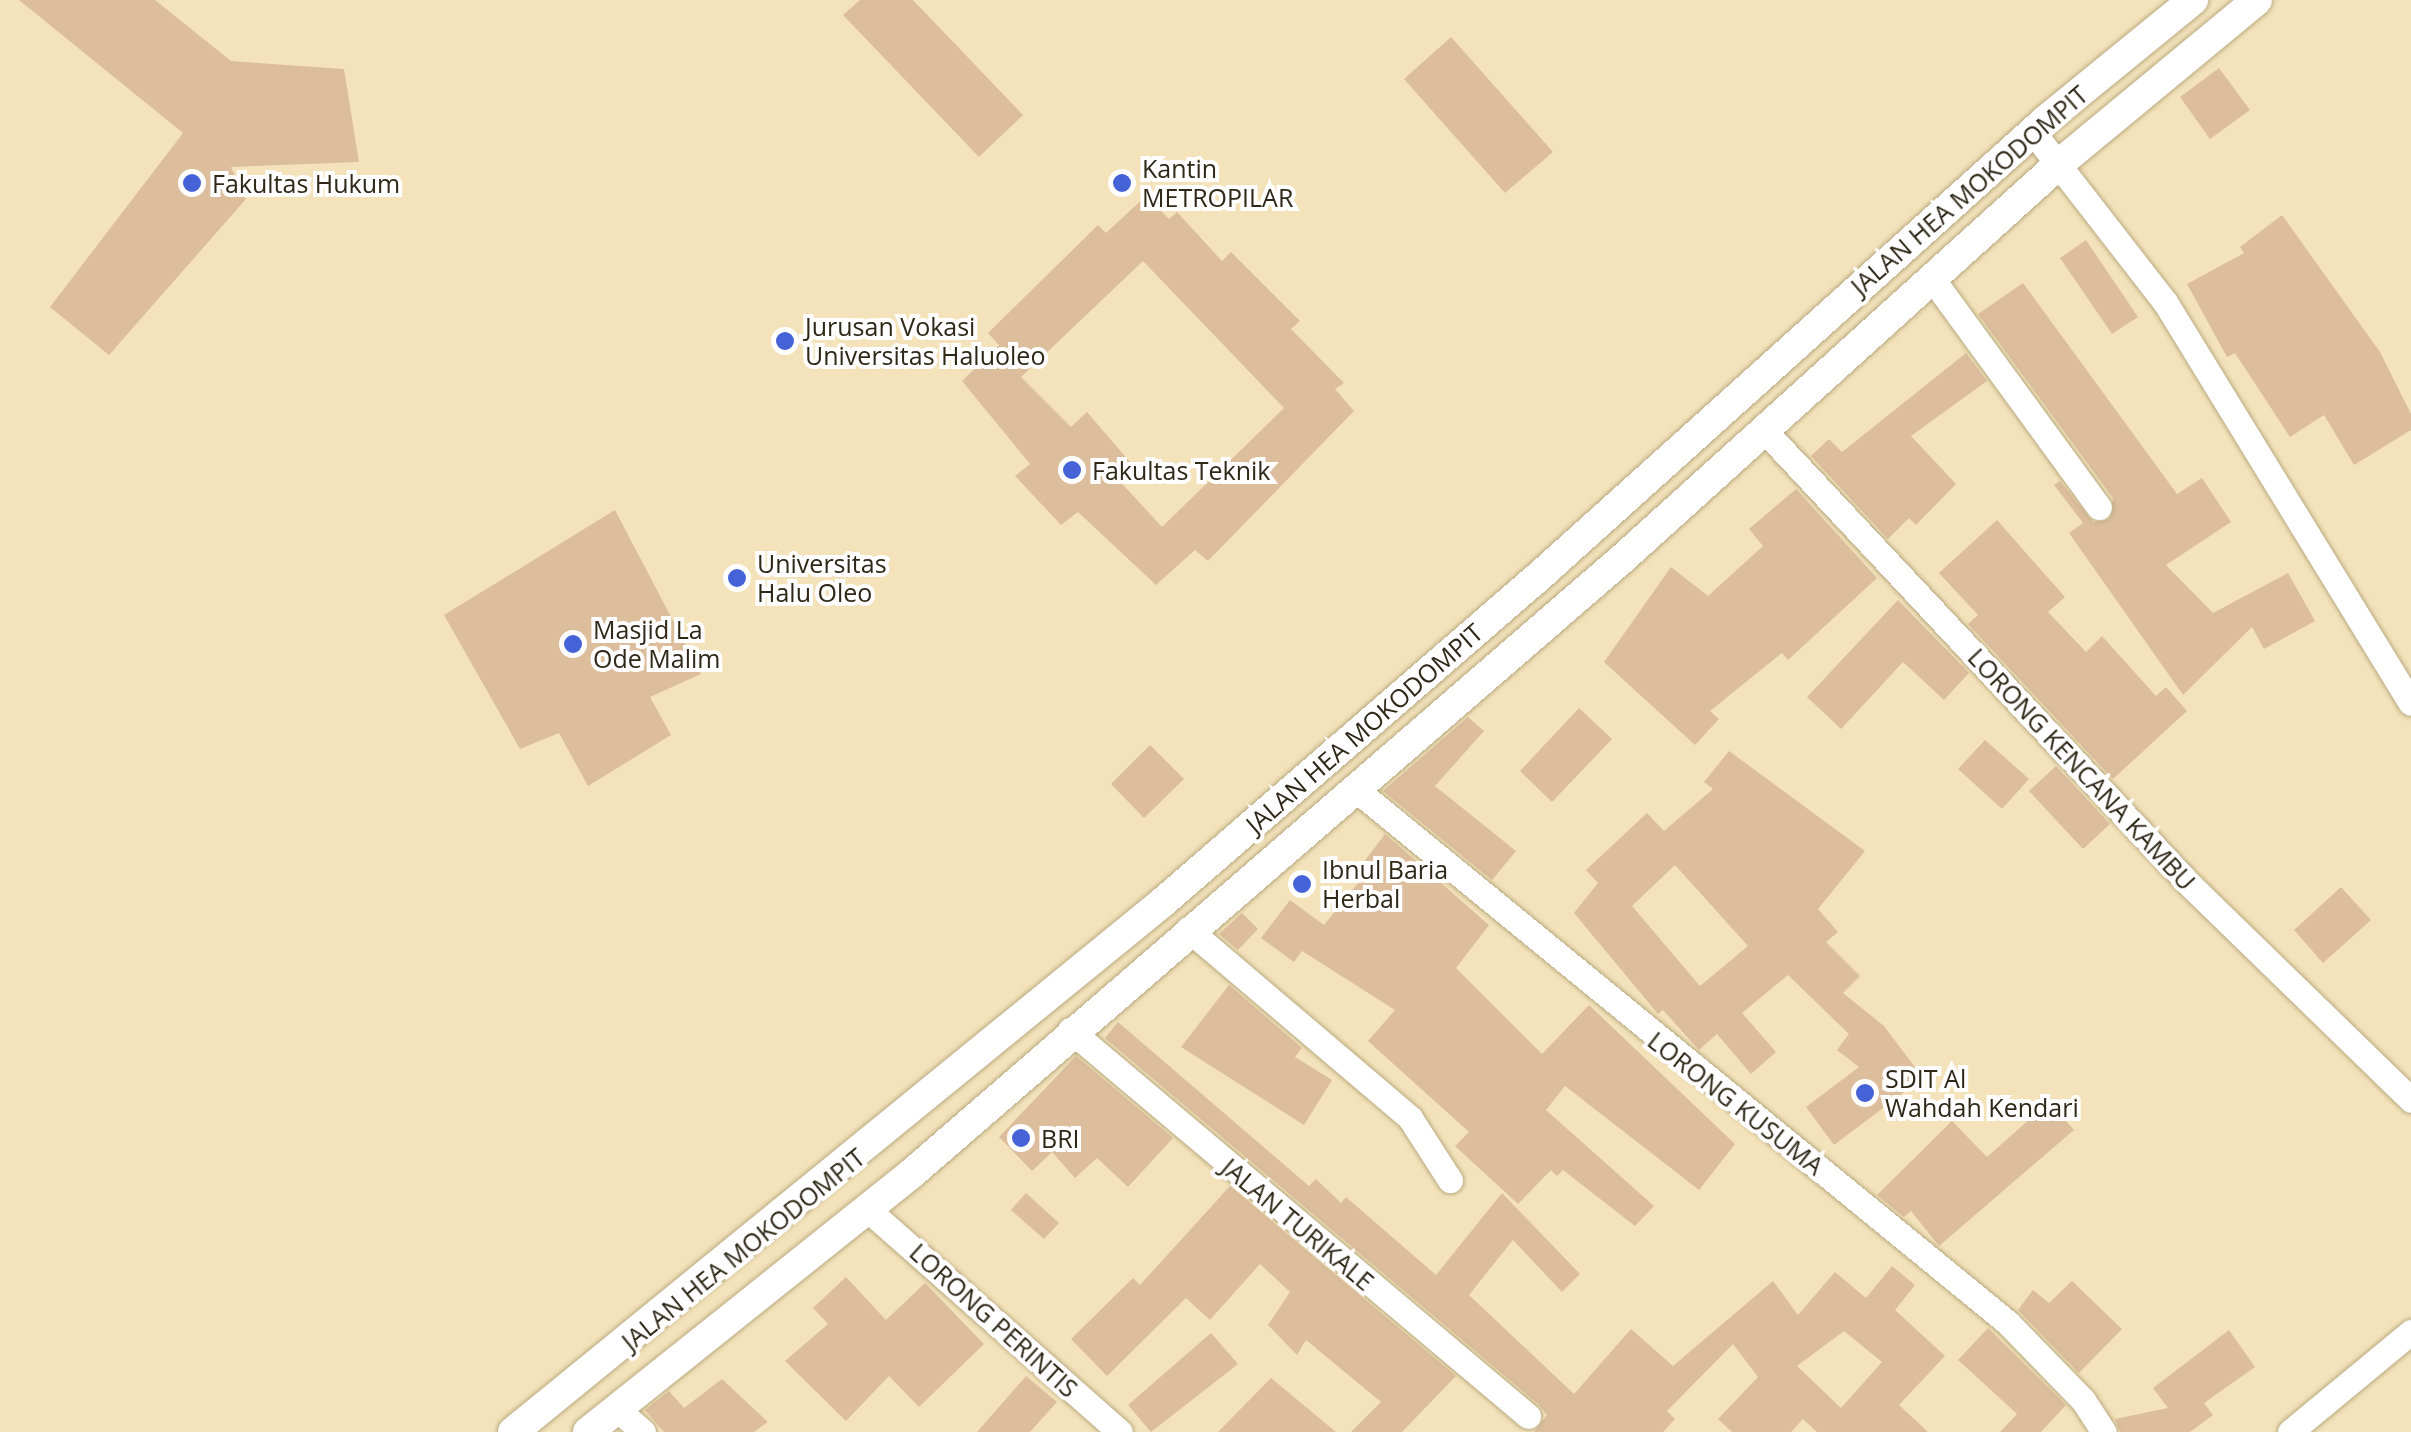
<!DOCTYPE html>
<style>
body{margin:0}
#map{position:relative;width:2411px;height:1432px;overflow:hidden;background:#f4e3ba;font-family:"Open Sans",sans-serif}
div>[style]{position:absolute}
.building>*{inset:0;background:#dcbd9c}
.roads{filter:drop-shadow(0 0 2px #b9aa82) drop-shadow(0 0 2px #b9aa82)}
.minor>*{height:25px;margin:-12.5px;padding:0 12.5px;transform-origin:12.5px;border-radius:12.5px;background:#fff}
.tertiary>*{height:30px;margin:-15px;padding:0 15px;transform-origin:15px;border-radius:15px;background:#fff}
.dots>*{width:28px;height:28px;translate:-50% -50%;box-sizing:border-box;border:5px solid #fff;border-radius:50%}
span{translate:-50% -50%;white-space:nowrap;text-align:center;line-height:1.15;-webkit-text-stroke:8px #fff;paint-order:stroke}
.poi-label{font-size:25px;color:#2f2818}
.left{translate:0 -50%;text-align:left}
.street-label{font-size:25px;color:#2f2818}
</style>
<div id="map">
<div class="building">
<div style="clip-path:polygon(19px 0,155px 0,231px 61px,344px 69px,359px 162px,231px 167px,246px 199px,109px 355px,50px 307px,183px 133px)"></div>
<div style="clip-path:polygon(860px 0,913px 0,1023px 115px,979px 157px,843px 15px)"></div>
<div style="clip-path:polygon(1451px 37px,1553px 152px,1505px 193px,1404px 79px)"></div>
<div style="clip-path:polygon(2219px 68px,2250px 110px,2210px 139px,2180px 97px)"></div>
<div style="clip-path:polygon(evenodd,1146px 196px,1169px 219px,1177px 212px,1222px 261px,1231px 252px,1300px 321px,1291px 329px,1344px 383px,1335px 389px,1354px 411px,1208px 561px,1195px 550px,1156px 585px,1078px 512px,1061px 525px,1015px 476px,1030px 464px,962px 381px,999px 345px,988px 333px,1098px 225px,1106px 233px,1146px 196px,1143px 261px,1284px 408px,1162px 527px,1115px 476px,1130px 462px,1087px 412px,1071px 427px,1021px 377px,1143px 261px)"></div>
<div style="clip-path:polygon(2282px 215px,2380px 352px,2411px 414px,2411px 430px,2354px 465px,2324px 415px,2290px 437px,2235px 353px,2227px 357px,2187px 284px,2244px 253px,2240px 247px)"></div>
<div style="clip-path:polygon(2086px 240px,2138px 317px,2112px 334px,2060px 258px)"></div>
<div style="clip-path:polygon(2023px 283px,2177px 494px,2202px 478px,2231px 522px,2166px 565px,2213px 613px,2288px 573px,2315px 621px,2264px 649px,2252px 627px,2183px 695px,2069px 533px,2083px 523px,2054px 485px,2060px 481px,2093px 522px,2109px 519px,2113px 498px,1978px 314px)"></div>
<div style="clip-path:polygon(1966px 353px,1987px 381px,1911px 436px,1956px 484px,1916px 525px,1909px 518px,1888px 539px,1811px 456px,1829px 439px,1842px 452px)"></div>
<div style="clip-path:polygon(1796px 489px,1877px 578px,1788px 660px,1782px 653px,1710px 711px,1719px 719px,1695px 745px,1604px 662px,1671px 567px,1708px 596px,1763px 546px,1749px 529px)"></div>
<div style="clip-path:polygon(615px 510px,701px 674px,650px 697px,671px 735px,588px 786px,559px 733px,520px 749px,444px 615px)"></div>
<div style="clip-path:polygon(1997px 520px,2065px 597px,2048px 612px,2086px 652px,2102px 636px,2156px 696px,2166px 687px,2187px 711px,2113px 779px,1968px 624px,1978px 615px,1939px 573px)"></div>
<div style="clip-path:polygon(1898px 600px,1969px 673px,1944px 700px,1903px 662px,1841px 729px,1807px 697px)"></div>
<div style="clip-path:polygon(1579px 708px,1612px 739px,1552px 802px,1520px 771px)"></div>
<div style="clip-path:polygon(1468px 717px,1484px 731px,1435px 786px,1516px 851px,1492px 880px,1383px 791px)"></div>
<div style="clip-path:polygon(1985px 740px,2029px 779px,2002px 809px,1958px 769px)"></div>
<div style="clip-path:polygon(1150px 745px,1184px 779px,1144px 818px,1111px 784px)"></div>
<div style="clip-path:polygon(evenodd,1729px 751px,1865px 851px,1818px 909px,1838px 932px,1826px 942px,1860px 976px,1843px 993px,1884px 1026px,1923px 1078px,1834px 1145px,1806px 1107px,1859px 1067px,1837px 1050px,1849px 1034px,1788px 975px,1742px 1013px,1776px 1052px,1751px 1074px,1717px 1034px,1699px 1050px,1663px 1010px,1658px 1014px,1574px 913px,1598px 883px,1586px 870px,1647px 813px,1664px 831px,1713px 789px,1704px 782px,1729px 751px,1675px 865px,1748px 946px,1700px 986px,1632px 906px,1675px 865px)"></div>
<div style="clip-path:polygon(2056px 766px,2110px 824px,2083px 849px,2029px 791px)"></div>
<div style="clip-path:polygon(1385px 834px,1489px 925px,1456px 968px,1542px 1054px,1589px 1005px,1735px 1144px,1699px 1190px,1565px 1086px,1546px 1110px,1654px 1206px,1635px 1226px,1563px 1170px,1557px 1176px,1551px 1170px,1518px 1204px,1455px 1146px,1469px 1132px,1368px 1041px,1395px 1010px,1302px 951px,1294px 962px,1261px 938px,1290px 900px,1324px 925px,1367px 872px,1360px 867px)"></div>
<div style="clip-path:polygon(2341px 887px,2371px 920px,2323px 963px,2294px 930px)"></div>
<div style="clip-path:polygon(1242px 913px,1258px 929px,1238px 950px,1219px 934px)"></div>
<div style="clip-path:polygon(1229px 985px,1302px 1048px,1295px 1057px,1332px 1080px,1304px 1125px,1181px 1047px)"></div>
<div style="clip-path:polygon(evenodd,1118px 1022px,1309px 1186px,1316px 1179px,1341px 1203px,1346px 1197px,1436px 1275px,1502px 1193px,1580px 1274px,1562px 1292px,1513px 1240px,1469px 1295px,1574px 1394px,1631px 1329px,1673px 1366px,1773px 1281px,1798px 1315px,1835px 1272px,1866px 1298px,1892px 1266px,1915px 1285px,1895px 1310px,1945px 1356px,1899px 1405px,1928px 1432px,1817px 1432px,1803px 1419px,1791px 1432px,1732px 1432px,1718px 1419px,1758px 1377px,1733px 1344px,1667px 1411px,1675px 1419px,1663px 1432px,1534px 1432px,1547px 1415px,1538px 1404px,1105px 1038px,1118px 1022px,1844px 1331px,1882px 1362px,1841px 1408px,1797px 1366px,1844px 1331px)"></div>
<div style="clip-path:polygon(1076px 1056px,1173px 1138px,1128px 1187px,1097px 1158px,1075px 1178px,1052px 1152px,1032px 1171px,999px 1137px)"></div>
<div style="clip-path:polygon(2049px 1102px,2074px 1130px,1939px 1246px,1911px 1211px,1904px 1217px,1877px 1195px,1952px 1121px,1987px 1157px)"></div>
<div style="clip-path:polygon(1230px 1186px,1456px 1376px,1402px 1432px,1351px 1432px,1381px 1402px,1306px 1340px,1297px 1355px,1268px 1325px,1290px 1292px,1260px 1264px,1210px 1320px,1186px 1298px,1107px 1376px,1071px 1339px,1133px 1278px,1140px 1285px)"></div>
<div style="clip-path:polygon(1026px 1193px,1059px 1223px,1044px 1239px,1011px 1210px)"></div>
<div style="clip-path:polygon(846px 1277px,886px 1320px,925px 1283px,984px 1344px,919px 1407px,889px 1376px,846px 1421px,785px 1361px,828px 1324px,813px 1308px)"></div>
<div style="clip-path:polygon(2072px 1281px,2122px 1329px,2079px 1373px,2018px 1310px,2033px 1290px,2049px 1303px)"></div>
<div style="clip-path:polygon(1988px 1328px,2066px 1405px,2041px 1432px,2000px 1432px,2017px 1414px,1958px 1360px)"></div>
<div style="clip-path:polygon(2229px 1330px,2255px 1367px,2204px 1403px,2213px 1415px,2190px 1432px,2120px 1432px,2115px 1419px,2168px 1408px,2153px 1388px)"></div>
<div style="clip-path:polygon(1211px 1333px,1238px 1364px,1151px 1432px,1128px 1405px)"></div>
<div style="clip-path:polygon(1026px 1376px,1057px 1402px,1030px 1432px,977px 1432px)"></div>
<div style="clip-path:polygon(1271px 1378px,1336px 1432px,1218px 1432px)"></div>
<div style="clip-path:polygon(722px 1379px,768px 1422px,754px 1432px,664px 1432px,645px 1410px,669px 1391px,684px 1408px)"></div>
</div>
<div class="roads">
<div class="minor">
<div style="left:2033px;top:132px;width:215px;rotate:52.2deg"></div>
<div style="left:2165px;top:302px;width:470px;rotate:58.5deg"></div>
<div style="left:1931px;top:277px;width:285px;rotate:53.9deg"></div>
<div style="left:1762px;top:428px;width:625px;rotate:46.88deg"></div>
<div style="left:2189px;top:884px;width:310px;rotate:44.2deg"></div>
<div style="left:1354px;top:788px;width:845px;rotate:39.28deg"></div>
<div style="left:2008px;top:1323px;width:107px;rotate:45.8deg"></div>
<div style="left:2083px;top:1400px;width:38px;rotate:57deg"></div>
<div style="left:1188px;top:929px;width:292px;rotate:40.4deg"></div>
<div style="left:1410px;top:1118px;width:74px;rotate:57.2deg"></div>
<div style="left:1070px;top:1030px;width:599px;rotate:40.12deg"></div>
<div style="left:867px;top:1209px;width:337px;rotate:41.4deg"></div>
<div style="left:618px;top:1410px;width:33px;rotate:41deg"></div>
<div style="left:2290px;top:1432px;width:157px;rotate:-39.6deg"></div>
</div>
<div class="tertiary">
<div style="left:513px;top:1432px;width:839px;rotate:-39.19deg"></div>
<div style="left:1163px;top:902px;width:492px;rotate:-40.9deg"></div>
<div style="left:1535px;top:580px;width:688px;rotate:-41.99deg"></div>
<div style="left:2046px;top:120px;width:190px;rotate:-39.2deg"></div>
<div style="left:588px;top:1432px;width:413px;rotate:-38.6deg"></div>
<div style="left:911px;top:1174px;width:940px;rotate:-40.86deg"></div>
<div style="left:1622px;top:559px;width:589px;rotate:-42.11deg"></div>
<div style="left:2059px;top:164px;width:257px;rotate:-39.6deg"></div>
</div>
</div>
<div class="dots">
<div style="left:192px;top:183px;background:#4563d6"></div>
<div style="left:1122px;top:183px;background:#4563d6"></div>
<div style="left:785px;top:341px;background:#4563d6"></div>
<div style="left:1072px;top:470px;background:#4563d6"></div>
<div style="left:737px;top:578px;background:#4563d6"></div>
<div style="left:573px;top:644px;background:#4563d6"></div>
<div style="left:1302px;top:884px;background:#4563d6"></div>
<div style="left:1865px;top:1093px;background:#4563d6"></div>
<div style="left:1021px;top:1138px;background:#4563d6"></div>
</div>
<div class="poi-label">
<span class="left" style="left:1142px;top:183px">Kantin<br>METROPILAR</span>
<span class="left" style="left:212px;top:183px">Fakultas Hukum</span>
<span class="left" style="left:805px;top:341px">Jurusan Vokasi<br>Universitas Haluoleo</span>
<span class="left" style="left:1092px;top:470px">Fakultas Teknik</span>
<span class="left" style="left:757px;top:578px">Universitas<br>Halu Oleo</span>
<span class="left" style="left:593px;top:644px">Masjid La<br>Ode Malim</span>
<span class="left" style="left:1322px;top:884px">Ibnul Baria<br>Herbal</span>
<span class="left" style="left:1885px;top:1093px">SDIT Al<br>Wahdah Kendari</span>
<span class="left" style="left:1041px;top:1138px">BRI</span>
</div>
<div class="street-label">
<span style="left:1969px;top:190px;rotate:-41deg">JALAN HEA MOKODOMPIT</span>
<span style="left:1364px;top:728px;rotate:-41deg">JALAN HEA MOKODOMPIT</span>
<span style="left:2082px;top:769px;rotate:47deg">LORONG KENCANA KAMBU</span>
<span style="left:1736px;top:1103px;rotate:38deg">LORONG KUSUMA</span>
<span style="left:1298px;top:1224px;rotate:40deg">JALAN TURIKALE</span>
<span style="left:743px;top:1249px;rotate:-39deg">JALAN HEA MOKODOMPIT</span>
<span style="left:994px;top:1320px;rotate:42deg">LORONG PERINTIS</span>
</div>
</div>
